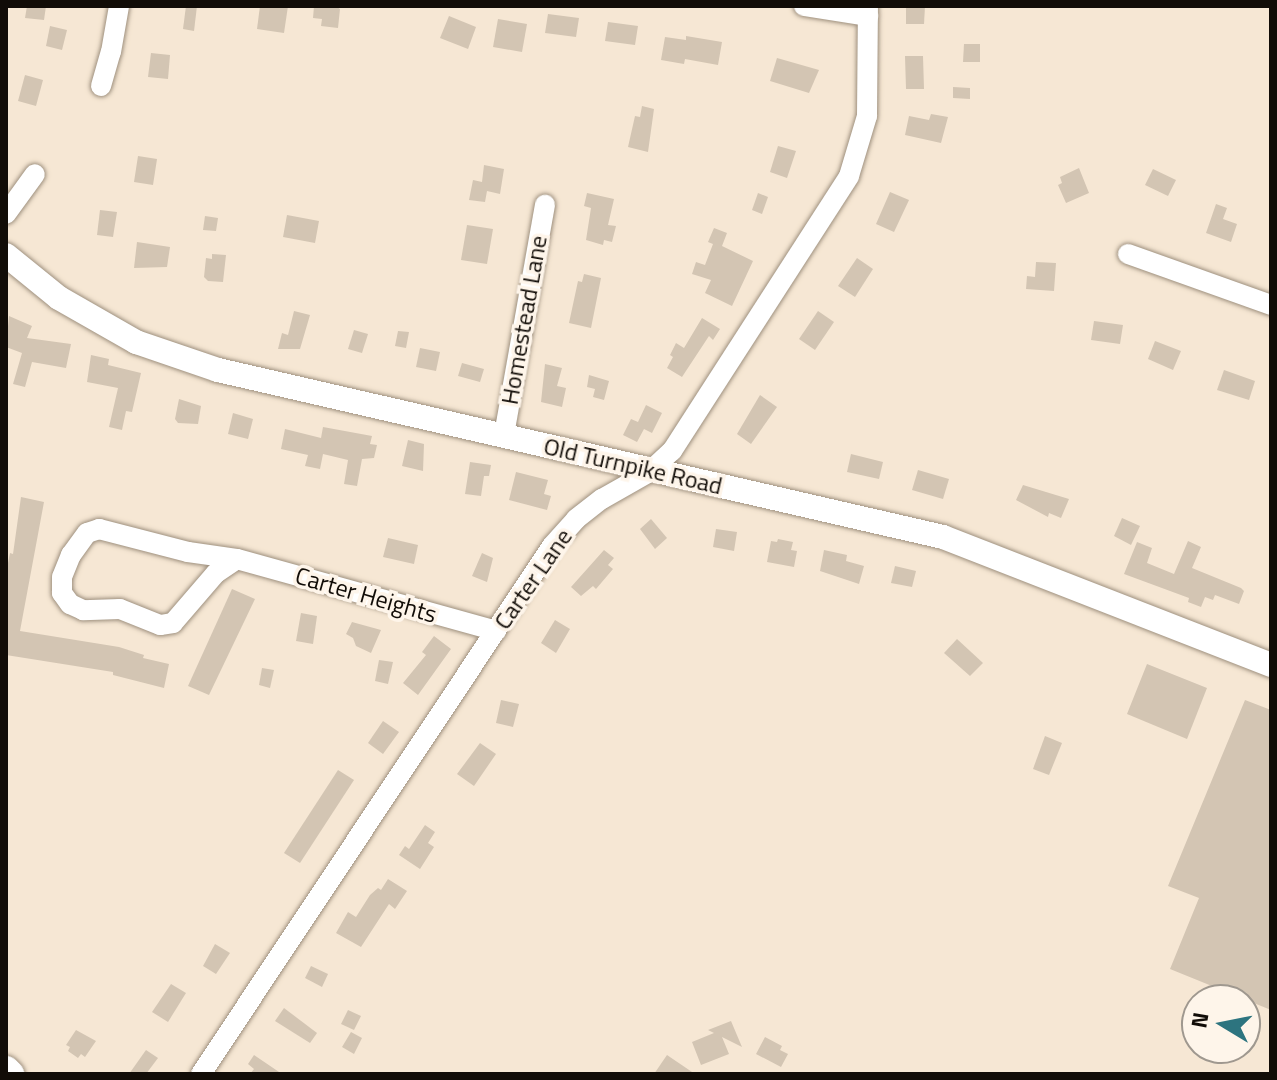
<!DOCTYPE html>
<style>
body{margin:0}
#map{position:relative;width:1277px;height:1080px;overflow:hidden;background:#f6e7d4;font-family:"Titillium Web",sans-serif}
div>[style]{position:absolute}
.building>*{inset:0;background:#d3c5b3}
.roads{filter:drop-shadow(0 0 2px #9e907e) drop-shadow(0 0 2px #9e907e)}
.minor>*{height:20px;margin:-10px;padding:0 10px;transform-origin:10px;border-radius:10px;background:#fff}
.major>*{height:24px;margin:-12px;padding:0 12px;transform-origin:12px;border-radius:12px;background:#fff}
.highway>*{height:28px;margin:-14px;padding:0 14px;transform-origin:14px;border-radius:14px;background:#fff}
span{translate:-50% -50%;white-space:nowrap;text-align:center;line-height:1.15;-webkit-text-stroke:7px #fef5ea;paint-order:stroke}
.street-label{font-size:24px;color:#110c07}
.frame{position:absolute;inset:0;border:8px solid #110c07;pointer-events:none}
.north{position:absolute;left:1181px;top:984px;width:80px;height:80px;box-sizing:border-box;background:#fef5ea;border:2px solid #9f988f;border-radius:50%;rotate:280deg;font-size:22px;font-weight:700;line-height:32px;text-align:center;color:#110c07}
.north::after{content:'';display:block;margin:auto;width:28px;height:36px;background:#2d747f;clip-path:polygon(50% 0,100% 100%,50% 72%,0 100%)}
</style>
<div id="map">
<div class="building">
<div style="clip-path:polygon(27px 6px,46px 6px,44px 20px,25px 18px)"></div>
<div style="clip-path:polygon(186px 6px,197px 6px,194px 31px,183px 29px)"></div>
<div style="clip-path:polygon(260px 6px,288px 6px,284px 33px,257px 29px)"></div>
<div style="clip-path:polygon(314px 6px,336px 6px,340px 9px,338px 28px,321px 26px,322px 19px,313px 18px)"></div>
<div style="clip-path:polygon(906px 6px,925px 6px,924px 24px,906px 24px)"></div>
<div style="clip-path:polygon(548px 14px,579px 18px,576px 37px,545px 33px)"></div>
<div style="clip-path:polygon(449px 16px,476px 27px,468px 49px,440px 38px)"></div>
<div style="clip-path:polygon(498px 19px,527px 24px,522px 52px,493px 47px)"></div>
<div style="clip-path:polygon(608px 22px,638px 26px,635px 45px,605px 41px)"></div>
<div style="clip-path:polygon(50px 26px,67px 30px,62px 50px,46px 46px)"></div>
<div style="clip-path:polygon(686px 36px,722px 42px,718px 65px,685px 59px,684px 64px,661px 60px,665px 37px,686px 40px)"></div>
<div style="clip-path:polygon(964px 44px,980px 44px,980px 62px,963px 62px)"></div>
<div style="clip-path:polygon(151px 53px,170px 55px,168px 79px,148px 77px)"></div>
<div style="clip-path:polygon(905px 56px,923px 56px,924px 89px,906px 89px)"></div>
<div style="clip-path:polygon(777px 58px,819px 70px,809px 93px,770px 81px)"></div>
<div style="clip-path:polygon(25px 75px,43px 80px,36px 106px,18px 101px)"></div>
<div style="clip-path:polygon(953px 87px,970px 88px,970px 99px,953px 98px)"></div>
<div style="clip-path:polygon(642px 106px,654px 109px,648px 152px,628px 147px,635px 116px,640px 117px)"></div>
<div style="clip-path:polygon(931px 114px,948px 117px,941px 143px,905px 135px,909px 116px,929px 120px)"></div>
<div style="clip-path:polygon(778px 146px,796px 151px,787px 178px,770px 172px)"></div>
<div style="clip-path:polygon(138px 156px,157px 159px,153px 185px,134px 182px)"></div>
<div style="clip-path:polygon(484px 165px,504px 169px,500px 194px,487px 191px,485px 202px,469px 200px,473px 180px,482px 182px)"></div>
<div style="clip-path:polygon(1079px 168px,1089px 193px,1066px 203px,1058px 185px,1062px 183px,1060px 177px)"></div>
<div style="clip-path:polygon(1153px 169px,1176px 180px,1168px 196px,1145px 185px)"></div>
<div style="clip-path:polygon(890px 192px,909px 200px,894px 232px,876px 224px)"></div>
<div style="clip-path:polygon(587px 193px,614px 199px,608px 225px,616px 226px,612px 242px,604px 240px,603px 245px,586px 240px,591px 208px,584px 206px)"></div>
<div style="clip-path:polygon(758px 193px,768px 197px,762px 214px,752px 210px)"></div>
<div style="clip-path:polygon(1216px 204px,1227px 208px,1223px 219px,1237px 224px,1231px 242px,1206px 233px)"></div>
<div style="clip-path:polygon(100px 210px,117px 212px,113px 237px,97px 235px)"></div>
<div style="clip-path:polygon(287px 215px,319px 221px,315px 243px,283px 237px)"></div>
<div style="clip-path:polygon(205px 216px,218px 218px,216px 231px,203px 230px)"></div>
<div style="clip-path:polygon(467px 225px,493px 229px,487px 264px,461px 260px)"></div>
<div style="clip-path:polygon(714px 228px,727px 233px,722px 246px,753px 261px,732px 306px,705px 293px,711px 280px,692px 274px,696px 262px,705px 265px,713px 244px,708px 242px)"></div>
<div style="clip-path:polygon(137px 242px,170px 247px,167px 267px,134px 268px)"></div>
<div style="clip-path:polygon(212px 254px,226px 255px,223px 282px,208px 281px,204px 277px,206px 258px,212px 259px)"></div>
<div style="clip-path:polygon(857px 258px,873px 269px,855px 297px,838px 286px)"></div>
<div style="clip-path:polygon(1036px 262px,1056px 263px,1054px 291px,1026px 289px,1027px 276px,1035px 277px)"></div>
<div style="clip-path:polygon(584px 274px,601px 278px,591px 328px,569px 323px,578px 281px,582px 282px)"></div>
<div style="clip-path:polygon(294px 311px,310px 315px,300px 349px,278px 349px,282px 333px,288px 335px)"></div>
<div style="clip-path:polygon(818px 311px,834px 322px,815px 350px,799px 339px)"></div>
<div style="clip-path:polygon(9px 316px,32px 326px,27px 338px,71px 344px,66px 368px,32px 362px,25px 387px,13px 384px,22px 353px,6px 347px)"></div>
<div style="clip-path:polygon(702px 318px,720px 329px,713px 340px,709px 336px,682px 377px,667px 368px,673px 357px,670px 355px,676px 343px,684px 348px)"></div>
<div style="clip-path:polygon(1094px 321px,1123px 325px,1120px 344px,1091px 340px)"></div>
<div style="clip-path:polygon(354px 330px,368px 334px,362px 353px,348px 349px)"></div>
<div style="clip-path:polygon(398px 331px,409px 332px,406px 348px,395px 346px)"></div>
<div style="clip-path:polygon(1155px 341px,1181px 351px,1173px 370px,1148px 359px)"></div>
<div style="clip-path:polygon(420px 348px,440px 352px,436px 371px,416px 367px)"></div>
<div style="clip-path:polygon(91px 355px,109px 359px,108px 365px,141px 373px,132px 412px,126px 411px,122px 430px,109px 427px,118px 388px,87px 382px)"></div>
<div style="clip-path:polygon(462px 363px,484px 369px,480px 382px,458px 376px)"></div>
<div style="clip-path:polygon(545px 364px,562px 368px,557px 386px,566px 388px,562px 407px,541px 402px)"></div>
<div style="clip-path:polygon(1224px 370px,1255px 381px,1249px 400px,1217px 390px)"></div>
<div style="clip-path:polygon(589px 375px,609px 381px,604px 400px,593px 397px,595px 389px,587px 387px)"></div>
<div style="clip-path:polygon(760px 395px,777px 407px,751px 444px,737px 434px)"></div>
<div style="clip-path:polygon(179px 399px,201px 406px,198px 424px,178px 423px,175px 419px)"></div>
<div style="clip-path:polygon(646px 405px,662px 413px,652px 433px,644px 429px,637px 442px,623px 435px,631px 419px,638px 422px)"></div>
<div style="clip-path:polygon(233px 413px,253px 419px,248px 439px,228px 434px)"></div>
<div style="clip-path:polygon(323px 427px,372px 436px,370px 444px,377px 445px,374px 458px,362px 459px,357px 486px,344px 484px,348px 460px,323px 454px,320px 469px,305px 466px,308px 455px,281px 449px,285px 429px,321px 438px)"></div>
<div style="clip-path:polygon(408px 440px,424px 444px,423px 471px,402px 466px)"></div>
<div style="clip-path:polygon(851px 454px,883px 462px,879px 479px,847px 472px)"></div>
<div style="clip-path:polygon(470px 462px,491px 465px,489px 476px,484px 476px,481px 496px,465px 494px)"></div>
<div style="clip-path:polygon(918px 470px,949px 479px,943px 499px,912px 490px)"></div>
<div style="clip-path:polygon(516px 472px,548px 480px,544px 494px,551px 496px,547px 510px,509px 500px)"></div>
<div style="clip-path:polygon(1023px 485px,1069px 499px,1061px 518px,1049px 513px,1048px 517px,1016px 500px)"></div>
<div style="clip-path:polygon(21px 497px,44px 502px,20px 631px,119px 647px,144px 655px,143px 658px,169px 664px,164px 688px,113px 675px,113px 672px,6px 655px,6px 573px,10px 553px,13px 554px)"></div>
<div style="clip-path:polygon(1122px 518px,1140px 526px,1131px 545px,1114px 536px)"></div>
<div style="clip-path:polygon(651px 519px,667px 538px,655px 549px,640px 529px)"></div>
<div style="clip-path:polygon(716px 529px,737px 532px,734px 551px,713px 547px)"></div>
<div style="clip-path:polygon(388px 538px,418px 545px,414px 564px,383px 557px)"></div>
<div style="clip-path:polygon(778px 539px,793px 542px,791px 550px,797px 551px,794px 567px,767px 562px,771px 541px,777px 542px)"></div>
<div style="clip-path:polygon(1188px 541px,1201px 547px,1192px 568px,1241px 588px,1244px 591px,1239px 604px,1215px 595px,1213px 600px,1205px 597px,1201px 607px,1188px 602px,1189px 598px,1124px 574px,1137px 542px,1152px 548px,1147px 563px,1174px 574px)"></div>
<div style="clip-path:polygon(604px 550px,614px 558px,608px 565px,613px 569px,596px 589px,593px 586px,581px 596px,571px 587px)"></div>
<div style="clip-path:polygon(824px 550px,847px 555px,846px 561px,864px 566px,859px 584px,820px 571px)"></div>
<div style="clip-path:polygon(482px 553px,493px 558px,487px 582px,472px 576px)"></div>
<div style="clip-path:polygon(895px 566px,916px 571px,912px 587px,891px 583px)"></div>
<div style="clip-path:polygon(232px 589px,255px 599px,209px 695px,188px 686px)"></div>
<div style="clip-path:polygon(301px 613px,317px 616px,313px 644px,296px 641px)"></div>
<div style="clip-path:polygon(555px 620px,570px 629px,556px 653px,541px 643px)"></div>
<div style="clip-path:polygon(352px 622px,381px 630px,371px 653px,356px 646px,353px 638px,346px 634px)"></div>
<div style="clip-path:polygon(434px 636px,451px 649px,418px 695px,403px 683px,426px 655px,422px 652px)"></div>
<div style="clip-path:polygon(957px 639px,983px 663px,970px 676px,944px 653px)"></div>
<div style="clip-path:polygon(379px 660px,393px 662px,388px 684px,375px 681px)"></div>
<div style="clip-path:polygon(1147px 664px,1207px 688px,1187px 739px,1127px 714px)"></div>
<div style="clip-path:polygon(262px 668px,274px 670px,270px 688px,259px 685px)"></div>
<div style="clip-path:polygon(501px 700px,519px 704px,513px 727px,496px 723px)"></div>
<div style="clip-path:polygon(1245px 700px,1271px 710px,1271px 1010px,1170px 969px,1199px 898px,1168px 886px)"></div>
<div style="clip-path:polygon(383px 721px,399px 732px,383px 754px,368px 743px)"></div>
<div style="clip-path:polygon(1045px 736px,1062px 743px,1049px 775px,1033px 769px)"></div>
<div style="clip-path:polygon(480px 743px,496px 754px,474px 786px,457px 774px)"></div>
<div style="clip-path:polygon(338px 770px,354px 780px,300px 863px,284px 853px)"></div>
<div style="clip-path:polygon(425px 825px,435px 832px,428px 843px,434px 847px,420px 869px,399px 855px,405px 846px,409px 849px)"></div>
<div style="clip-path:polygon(388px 879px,407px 891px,395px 909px,389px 904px,361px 947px,336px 933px,348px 912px,356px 917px,370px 895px,378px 888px,381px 890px)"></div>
<div style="clip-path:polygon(215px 944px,230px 953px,216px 974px,203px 966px)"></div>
<div style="clip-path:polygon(311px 966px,328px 974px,322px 987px,305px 978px)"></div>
<div style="clip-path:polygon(171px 984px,186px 993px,168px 1022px,152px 1012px)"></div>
<div style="clip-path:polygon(284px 1008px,317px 1033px,310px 1043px,275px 1021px)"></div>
<div style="clip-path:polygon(348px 1010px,361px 1016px,354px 1030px,341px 1024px)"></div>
<div style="clip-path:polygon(731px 1021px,742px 1047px,722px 1037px,729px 1054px,701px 1065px,692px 1042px,714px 1033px,708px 1030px)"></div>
<div style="clip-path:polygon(76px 1030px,96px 1041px,85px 1057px,81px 1054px,78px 1058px,68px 1051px,70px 1047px,66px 1045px)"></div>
<div style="clip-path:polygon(351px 1032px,362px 1038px,354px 1054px,342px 1047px)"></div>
<div style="clip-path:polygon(765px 1037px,782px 1046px,780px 1050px,788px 1054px,781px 1067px,756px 1054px)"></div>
<div style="clip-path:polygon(146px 1050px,158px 1058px,146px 1074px,129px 1074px)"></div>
<div style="clip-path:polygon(254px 1055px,282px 1074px,250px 1074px,254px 1069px,248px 1064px)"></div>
<div style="clip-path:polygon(667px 1055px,695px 1074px,654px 1074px)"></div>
</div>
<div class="roads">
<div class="minor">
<div style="left:804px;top:6px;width:65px;rotate:8.9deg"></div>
<div style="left:101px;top:86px;width:35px;rotate:-74deg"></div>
<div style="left:111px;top:52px;width:47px;rotate:-80.1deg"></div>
<div style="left:6px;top:214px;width:49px;rotate:-54.1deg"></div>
<div style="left:1128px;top:254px;width:152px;rotate:19.6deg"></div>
<div style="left:504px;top:435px;width:234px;rotate:-79.9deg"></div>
<div style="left:237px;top:559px;width:25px;rotate:146deg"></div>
<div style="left:216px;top:573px;width:66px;rotate:130.7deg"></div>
<div style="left:173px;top:623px;width:13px;rotate:171deg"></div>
<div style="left:160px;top:625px;width:43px;rotate:-158.2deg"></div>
<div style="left:120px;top:609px;width:37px;rotate:178deg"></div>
<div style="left:83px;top:610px;width:14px;rotate:-155deg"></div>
<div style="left:70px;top:604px;width:14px;rotate:-126deg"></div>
<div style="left:62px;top:593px;width:16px;rotate:-90deg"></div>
<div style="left:62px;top:577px;width:24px;rotate:-68deg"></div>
<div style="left:71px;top:555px;width:27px;rotate:-54deg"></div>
<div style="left:87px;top:533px;width:13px;rotate:-18deg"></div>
<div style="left:99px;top:529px;width:92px;rotate:14.5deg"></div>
<div style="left:188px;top:552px;width:49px;rotate:8.1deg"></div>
<div style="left:237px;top:559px;width:269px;rotate:15.5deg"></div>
<div style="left:201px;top:1074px;width:634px;rotate:-56.39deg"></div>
<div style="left:552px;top:546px;width:36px;rotate:-48deg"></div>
<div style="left:576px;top:519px;width:33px;rotate:-38deg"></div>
<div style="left:602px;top:499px;width:53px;rotate:-29.5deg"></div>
<div style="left:648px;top:473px;width:33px;rotate:-43deg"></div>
<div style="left:672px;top:451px;width:327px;rotate:-57.2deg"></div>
<div style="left:849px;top:176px;width:63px;rotate:-73.3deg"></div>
<div style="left:867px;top:116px;width:110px;rotate:-89.5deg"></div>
</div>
<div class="major">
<div style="left:6px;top:255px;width:68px;rotate:39.1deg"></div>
<div style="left:59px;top:298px;width:89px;rotate:29.7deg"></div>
<div style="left:136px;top:342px;width:87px;rotate:18.9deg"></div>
<div style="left:218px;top:370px;width:744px;rotate:12.97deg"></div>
<div style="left:943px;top:537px;width:352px;rotate:21.3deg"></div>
</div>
<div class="highway">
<div style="left:6px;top:1070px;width:6px;rotate:45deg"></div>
</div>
</div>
<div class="street-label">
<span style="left:524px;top:320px;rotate:-80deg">Homestead Lane</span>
<span style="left:633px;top:466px;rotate:13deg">Old Turnpike Road</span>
<span style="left:533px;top:579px;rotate:-55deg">Carter Lane</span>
<span style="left:366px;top:595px;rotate:16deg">Carter Heights</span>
</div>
<div class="frame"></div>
<div class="north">N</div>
</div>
